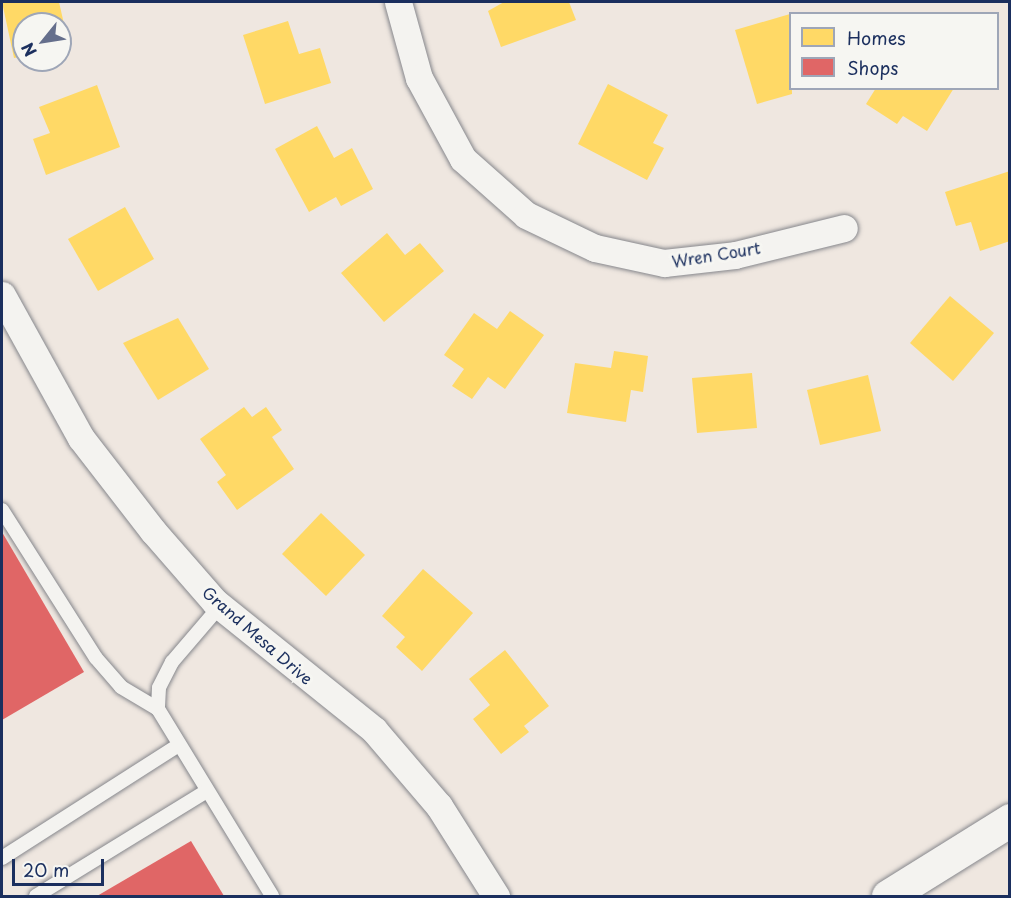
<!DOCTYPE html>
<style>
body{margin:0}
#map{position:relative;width:1011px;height:898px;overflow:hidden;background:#efe7e0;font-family:"Playpen Sans",sans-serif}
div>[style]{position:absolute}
.homes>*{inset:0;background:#ffd966}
.shops>*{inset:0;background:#e06666}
.roads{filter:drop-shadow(0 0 2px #86878c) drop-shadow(0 0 2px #86878c)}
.lane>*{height:14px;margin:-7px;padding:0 7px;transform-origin:7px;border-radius:7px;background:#f4f3f0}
.street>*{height:27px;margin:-13.5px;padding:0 13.5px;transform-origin:13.5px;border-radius:13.5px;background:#f4f3f0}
.secondary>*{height:33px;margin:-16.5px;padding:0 16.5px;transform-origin:16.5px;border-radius:16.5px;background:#f4f3f0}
span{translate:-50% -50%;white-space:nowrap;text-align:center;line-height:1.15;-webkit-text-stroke:6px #f6f6f2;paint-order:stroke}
.street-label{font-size:16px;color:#1b2f5e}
.frame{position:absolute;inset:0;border:3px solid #1b2f5e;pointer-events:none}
.legend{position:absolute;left:789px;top:12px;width:210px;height:78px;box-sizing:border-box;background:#f6f6f2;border:2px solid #9ea6b7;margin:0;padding:8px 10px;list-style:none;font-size:18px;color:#1b2f5e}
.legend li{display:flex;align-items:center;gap:12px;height:30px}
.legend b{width:30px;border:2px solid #9ea6b7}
.north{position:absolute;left:12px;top:12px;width:60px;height:60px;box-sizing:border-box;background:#f6f6f2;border:2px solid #9ea6b7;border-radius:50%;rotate:240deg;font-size:16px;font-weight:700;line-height:24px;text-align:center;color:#1b2f5e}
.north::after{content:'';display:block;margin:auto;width:21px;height:27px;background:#656f8c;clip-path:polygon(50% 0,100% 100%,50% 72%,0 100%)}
.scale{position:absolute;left:12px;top:859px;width:92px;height:27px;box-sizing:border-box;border:3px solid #1b2f5e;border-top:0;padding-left:8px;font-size:18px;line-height:21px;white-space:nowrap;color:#1b2f5e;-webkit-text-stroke:4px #f6f6f2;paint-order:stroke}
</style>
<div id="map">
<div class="homes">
<div style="clip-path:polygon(2px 2px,59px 2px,69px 46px,60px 48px,60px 24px,24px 24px,24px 56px,14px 58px)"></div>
<div style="clip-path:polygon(504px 2px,569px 2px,576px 20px,501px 47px,488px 11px)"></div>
<div style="clip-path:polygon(790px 14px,792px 94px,757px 104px,735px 30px)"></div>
<div style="clip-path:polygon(288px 21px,299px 54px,320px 48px,331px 83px,265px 104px,243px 35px)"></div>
<div style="clip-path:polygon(608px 84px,668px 115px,653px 143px,664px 148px,647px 180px,578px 144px)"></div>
<div style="clip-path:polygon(97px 85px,120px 147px,46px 175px,33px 139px,50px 133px,39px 107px)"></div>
<div style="clip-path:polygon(876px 88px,954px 88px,927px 131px,903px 116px,897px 124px,866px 104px)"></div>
<div style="clip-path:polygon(317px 126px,334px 158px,352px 148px,373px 189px,341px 206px,336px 197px,309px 212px,275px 149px)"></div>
<div style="clip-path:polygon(1010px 171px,1010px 241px,980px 251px,971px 222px,956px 226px,945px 192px)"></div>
<div style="clip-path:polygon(125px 207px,154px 259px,98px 291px,68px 239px)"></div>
<div style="clip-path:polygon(387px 233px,405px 255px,420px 243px,444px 271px,384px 322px,341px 273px)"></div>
<div style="clip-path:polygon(950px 296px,994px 333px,953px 381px,910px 343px)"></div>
<div style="clip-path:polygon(510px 311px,544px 335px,505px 389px,488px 377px,472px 399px,452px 386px,464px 369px,444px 355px,474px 313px,497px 329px)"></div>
<div style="clip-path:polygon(178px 318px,209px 369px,158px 400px,123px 343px)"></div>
<div style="clip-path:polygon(614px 351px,648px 356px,643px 392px,631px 390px,626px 422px,567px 413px,575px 363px,611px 368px)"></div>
<div style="clip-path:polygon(752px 373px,757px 428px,697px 433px,692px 378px)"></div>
<div style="clip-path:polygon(868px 375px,881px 431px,820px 445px,807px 390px)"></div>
<div style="clip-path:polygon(244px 407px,252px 417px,266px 407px,282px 430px,272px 437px,294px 469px,237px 510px,217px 482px,226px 475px,200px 439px)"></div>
<div style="clip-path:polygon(321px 513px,365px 555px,326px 596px,282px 554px)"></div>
<div style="clip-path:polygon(423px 569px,473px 613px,422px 671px,396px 647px,405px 637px,382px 616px)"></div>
<div style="clip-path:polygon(505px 650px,549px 706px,524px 726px,529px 732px,501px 754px,473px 719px,490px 705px,469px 679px)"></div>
</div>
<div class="shops">
<div style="clip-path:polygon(2px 532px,84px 672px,2px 720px)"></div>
<div style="clip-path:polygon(191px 841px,224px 896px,97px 896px)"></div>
</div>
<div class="roads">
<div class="lane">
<div style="left:2px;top:510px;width:175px;rotate:57.6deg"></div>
<div style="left:96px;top:658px;width:38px;rotate:49deg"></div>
<div style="left:121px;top:687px;width:43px;rotate:30.7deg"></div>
<div style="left:220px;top:606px;width:74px;rotate:130.6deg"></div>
<div style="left:172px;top:662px;width:29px;rotate:117deg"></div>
<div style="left:159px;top:688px;width:21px;rotate:93deg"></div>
<div style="left:158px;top:709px;width:219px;rotate:58.6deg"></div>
<div style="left:2px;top:858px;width:210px;rotate:-32.6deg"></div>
<div style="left:36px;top:896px;width:201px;rotate:-31.6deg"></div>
</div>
<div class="street">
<div style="left:398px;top:2px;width:79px;rotate:74.6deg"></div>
<div style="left:419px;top:78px;width:92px;rotate:61.5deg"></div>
<div style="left:463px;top:159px;width:84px;rotate:41.6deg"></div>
<div style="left:526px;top:215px;width:76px;rotate:25.6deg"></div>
<div style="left:595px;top:248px;width:71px;rotate:12.3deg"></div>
<div style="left:664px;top:263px;width:71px;rotate:-6.4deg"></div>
<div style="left:735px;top:255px;width:112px;rotate:-13.9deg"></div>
<div style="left:2px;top:295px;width:163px;rotate:61.1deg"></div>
<div style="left:81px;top:438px;width:118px;rotate:52.3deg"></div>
<div style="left:153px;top:531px;width:94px;rotate:48.9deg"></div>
<div style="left:215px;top:602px;width:204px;rotate:38.8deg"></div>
<div style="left:374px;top:730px;width:100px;rotate:49.5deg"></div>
<div style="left:439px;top:806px;width:107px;rotate:57.7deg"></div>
</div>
<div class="secondary">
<div style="left:888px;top:896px;width:144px;rotate:-31.9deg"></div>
</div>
</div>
<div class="street-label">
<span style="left:716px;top:254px;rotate:-9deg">Wren Court</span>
<span style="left:258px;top:635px;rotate:41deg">Grand Mesa Drive</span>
</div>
<div class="frame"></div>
<ul class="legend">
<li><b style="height:16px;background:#ffd966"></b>Homes</li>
<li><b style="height:16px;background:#e06666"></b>Shops</li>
</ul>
<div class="north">N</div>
<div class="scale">20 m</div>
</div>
